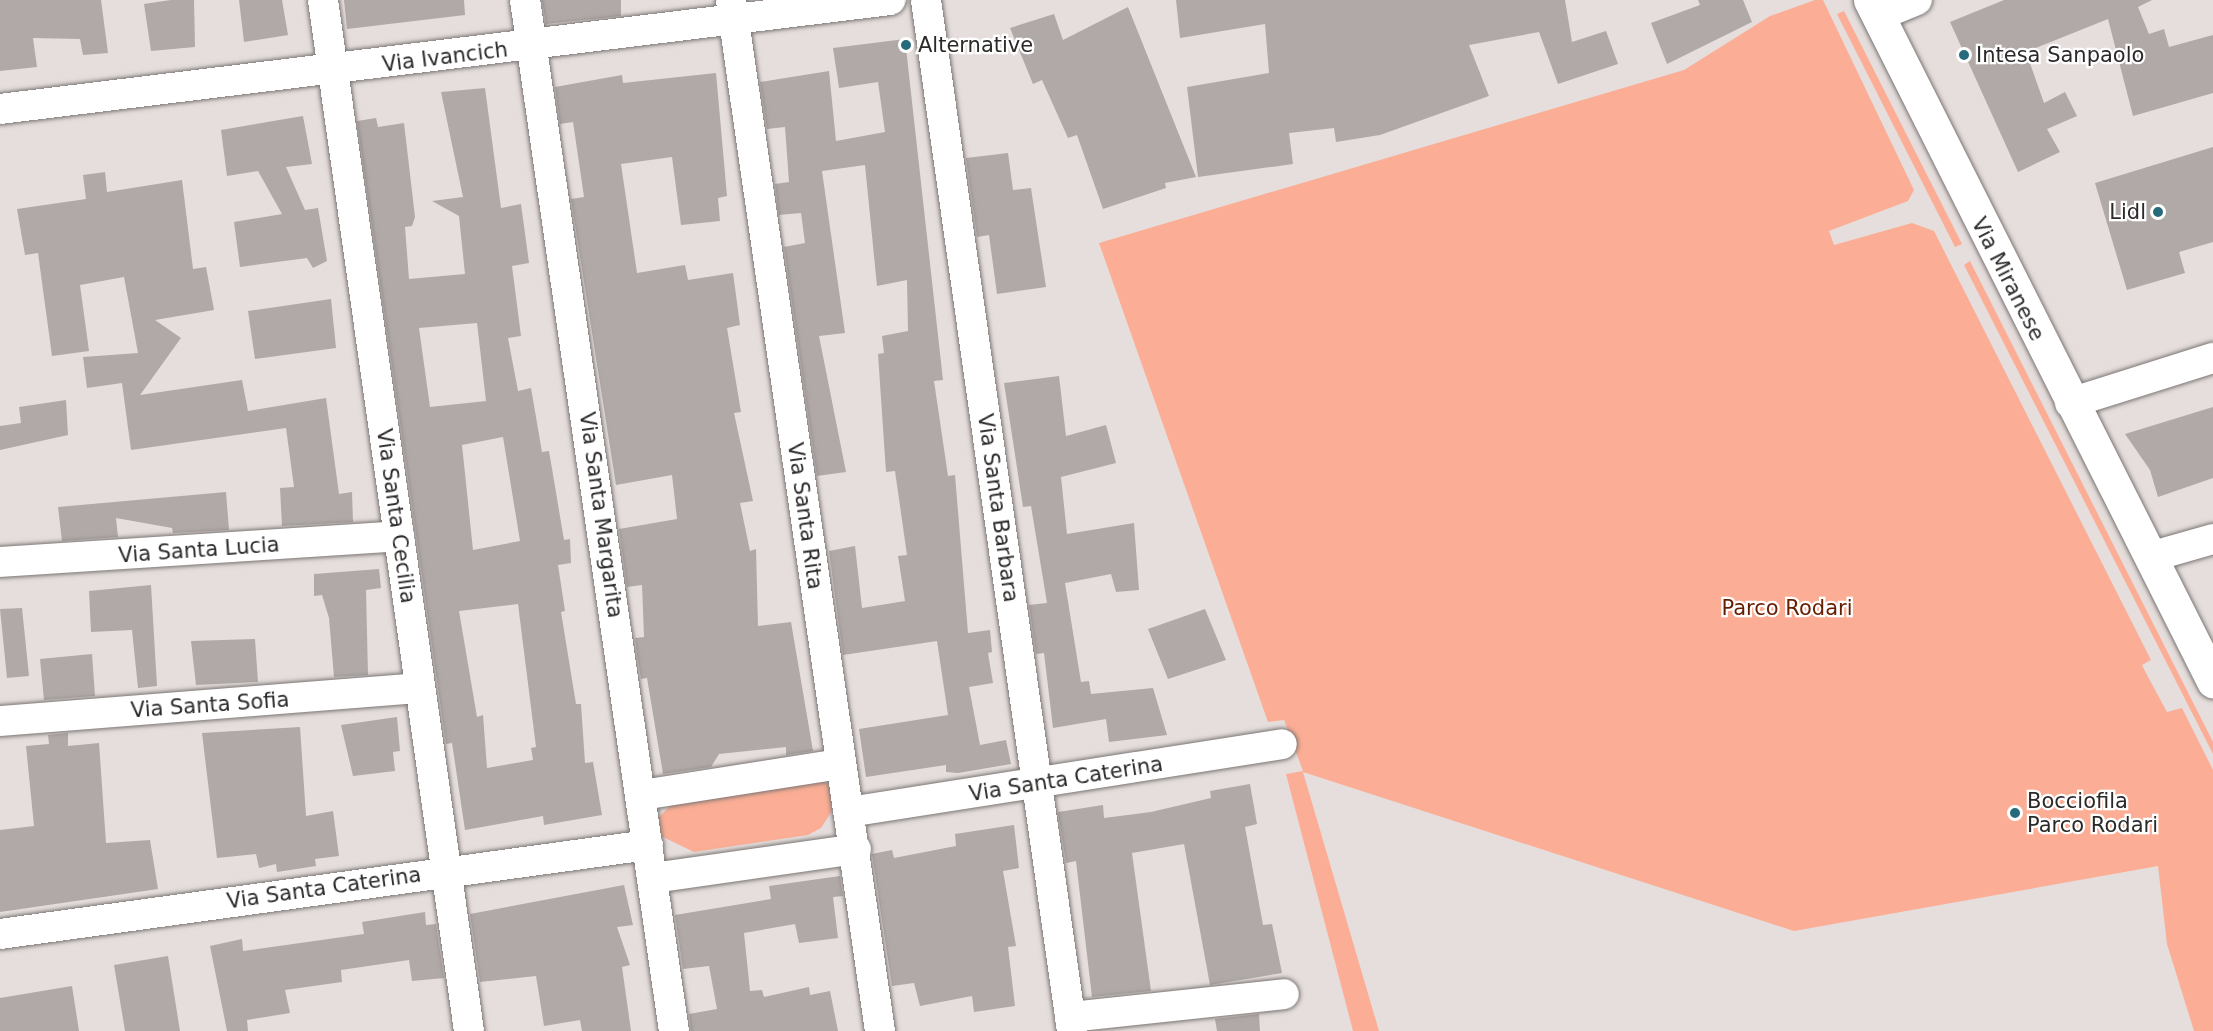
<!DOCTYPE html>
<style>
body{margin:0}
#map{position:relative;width:2213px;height:1031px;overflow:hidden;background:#e5dedc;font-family:"DejaVu Sans",sans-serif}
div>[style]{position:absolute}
.green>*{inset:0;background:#fbae95}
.building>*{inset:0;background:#b0a9a7}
.roads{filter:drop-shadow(0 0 2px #7b7674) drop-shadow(0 0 2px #7b7674)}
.street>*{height:30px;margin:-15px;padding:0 15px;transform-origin:15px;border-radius:15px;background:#fff}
.secondary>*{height:33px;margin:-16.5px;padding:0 16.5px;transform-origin:16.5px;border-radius:16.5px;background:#fff}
.dots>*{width:16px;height:16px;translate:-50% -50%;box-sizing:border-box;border:3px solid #fff;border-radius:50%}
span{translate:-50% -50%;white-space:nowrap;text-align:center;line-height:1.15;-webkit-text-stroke:4.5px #fff;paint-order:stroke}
.poi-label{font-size:21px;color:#2c2a29}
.left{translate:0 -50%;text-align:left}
.right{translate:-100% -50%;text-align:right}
.street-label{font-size:21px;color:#2c2a29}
.park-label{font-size:21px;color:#661e02}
</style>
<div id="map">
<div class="green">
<div style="clip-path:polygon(1815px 0,1823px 0,1914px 190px,1908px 201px,1829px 231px,1834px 245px,1912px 223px,1934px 231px,2151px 660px,2142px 665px,2147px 675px,2167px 712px,2182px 708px,2213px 770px,2213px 1031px,2194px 1031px,2167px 944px,2158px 866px,1794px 931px,1303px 772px,1379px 1031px,1353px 1031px,1286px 774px,1303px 771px,1284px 720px,1268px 722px,1099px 243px,1684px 70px,1770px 16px)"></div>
<div style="clip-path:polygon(1844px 11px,1962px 244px,1955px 247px,1837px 14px)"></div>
<div style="clip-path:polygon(1970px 261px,2213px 742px,2213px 754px,1964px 265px)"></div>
<div style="clip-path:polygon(822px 781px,830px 786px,832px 811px,821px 828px,808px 835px,694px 852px,661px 836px,658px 818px,674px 802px)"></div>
</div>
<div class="building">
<div style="clip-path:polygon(0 0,101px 0,108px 53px,83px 55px,80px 39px,33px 38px,37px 67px,0 71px)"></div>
<div style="clip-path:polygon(171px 0,194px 0,195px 47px,151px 51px,144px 4px)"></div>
<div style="clip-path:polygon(239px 0,282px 0,288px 35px,244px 42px)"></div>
<div style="clip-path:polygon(344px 0,464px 0,465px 15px,347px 29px)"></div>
<div style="clip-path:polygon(542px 0,621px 0,621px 16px,546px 24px)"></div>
<div style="clip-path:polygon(1176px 0,1565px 0,1572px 42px,1606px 31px,1618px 64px,1558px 84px,1539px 32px,1469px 45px,1489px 96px,1380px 135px,1336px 142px,1334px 128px,1289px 133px,1293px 164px,1198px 177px,1187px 87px,1269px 73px,1265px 24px,1180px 38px)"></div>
<div style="clip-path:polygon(1698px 0,1743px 0,1752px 22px,1667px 64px,1651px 23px,1700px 5px)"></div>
<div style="clip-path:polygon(2004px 0,2152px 0,2138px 7px,2149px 34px,2164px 29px,2169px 47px,2213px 35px,2213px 93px,2133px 116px,2108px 19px,2026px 52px,2044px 103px,2065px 92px,2077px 116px,2047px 129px,2060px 152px,2018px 172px,1950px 22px)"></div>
<div style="clip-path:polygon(1128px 7px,1196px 177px,1165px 183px,1166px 188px,1103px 209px,1077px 135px,1068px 138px,1042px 80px,1033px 84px,1010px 28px,1054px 14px,1063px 40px)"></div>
<div style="clip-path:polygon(905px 39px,943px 380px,934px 381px,948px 476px,955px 475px,968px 633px,990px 630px,992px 652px,988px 653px,993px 683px,969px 687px,980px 745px,1006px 740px,1011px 764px,958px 773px,946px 772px,946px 765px,866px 777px,859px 729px,948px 715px,937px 641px,843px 655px,829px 551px,855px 546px,862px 608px,905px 601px,898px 556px,907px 555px,895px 471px,886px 472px,878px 354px,884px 353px,882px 336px,908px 331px,907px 280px,877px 286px,865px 165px,822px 171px,845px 333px,819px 336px,846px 472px,817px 476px,784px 247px,805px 243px,801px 213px,779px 215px,775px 184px,789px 182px,785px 127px,767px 129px,760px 82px,829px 71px,836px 141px,885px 132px,878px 82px,839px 88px,833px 48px)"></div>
<div style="clip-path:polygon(716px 73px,727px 196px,718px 198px,720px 221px,681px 225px,672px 157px,621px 164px,637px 273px,685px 265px,688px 280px,733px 273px,740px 325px,727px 328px,741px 412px,734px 413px,753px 501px,740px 503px,750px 551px,756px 549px,758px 626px,791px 622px,813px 751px,786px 755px,786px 747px,719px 754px,711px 767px,663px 774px,647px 678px,641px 679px,637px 655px,635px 638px,644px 637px,642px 585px,627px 587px,619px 529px,677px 519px,672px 475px,616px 485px,571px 199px,584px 197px,573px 122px,560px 124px,555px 87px,622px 75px,623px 83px)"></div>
<div style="clip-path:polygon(evenodd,485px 88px,501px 208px,521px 204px,529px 263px,512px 266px,521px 336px,508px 338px,518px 391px,531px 388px,542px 452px,549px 451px,564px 540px,570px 539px,571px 563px,558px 565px,565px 611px,561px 612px,576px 704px,581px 704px,585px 763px,593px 762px,602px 815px,544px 825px,543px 816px,465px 830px,452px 743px,446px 744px,357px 121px,376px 118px,378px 127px,404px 123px,415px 217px,412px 226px,405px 227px,409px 279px,465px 274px,459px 216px,432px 201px,463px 197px,441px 92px,485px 88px,477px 323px,486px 401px,430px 407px,419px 328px,477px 323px,485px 88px,503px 437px,520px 541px,473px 550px,462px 445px,503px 437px,485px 88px,518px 604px,536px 747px,531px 748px,533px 760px,487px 768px,483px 715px,477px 717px,459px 611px,518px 604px)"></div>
<div style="clip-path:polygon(303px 116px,312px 164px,286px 167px,305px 210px,318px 208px,327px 261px,313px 268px,307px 258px,240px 267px,234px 222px,282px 214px,258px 171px,227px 176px,221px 130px)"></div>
<div style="clip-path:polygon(2213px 147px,2213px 242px,2179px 252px,2185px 273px,2127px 290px,2095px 183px)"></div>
<div style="clip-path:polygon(1008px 153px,1013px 190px,1031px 188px,1046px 287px,997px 294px,989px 235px,977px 237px,966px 158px)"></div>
<div style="clip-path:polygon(105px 172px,107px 192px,182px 180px,193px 269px,206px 267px,214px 310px,155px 320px,181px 338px,140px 395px,242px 380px,248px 411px,326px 398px,339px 494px,352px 492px,353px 522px,282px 526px,280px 488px,294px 487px,286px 428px,131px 450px,122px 383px,87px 388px,83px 357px,138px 353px,124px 277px,80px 285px,89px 351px,52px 356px,38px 253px,25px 255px,17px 209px,86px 199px,83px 175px)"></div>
<div style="clip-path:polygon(331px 299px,336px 348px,255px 359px,248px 311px)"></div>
<div style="clip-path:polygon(1059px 376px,1066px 436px,1106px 425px,1116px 463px,1061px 477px,1067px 534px,1134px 523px,1139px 590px,1116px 592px,1111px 574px,1065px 583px,1081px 682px,1089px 681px,1091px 694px,1153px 688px,1167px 735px,1109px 742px,1106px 719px,1053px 728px,1044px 653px,1036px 654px,1029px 605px,1047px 603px,1031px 506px,1023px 507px,1004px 383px)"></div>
<div style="clip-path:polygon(66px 400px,68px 435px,0 450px,0 426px,21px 423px,19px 407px)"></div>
<div style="clip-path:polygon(2213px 407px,2213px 478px,2158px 497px,2150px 470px,2125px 434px)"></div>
<div style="clip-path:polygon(226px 492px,229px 530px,173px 533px,172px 528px,116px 518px,118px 537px,62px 541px,58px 507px)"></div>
<div style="clip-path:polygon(379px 569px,381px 588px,366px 590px,368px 675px,334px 677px,329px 618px,322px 595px,314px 596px,314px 574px)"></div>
<div style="clip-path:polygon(151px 585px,157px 686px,138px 688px,132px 630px,91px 632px,89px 591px)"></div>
<div style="clip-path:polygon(22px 608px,29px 676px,7px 678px,0 609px)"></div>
<div style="clip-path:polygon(1205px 609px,1226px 660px,1168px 679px,1148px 629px)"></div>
<div style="clip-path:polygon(255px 639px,258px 682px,196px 685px,191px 641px)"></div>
<div style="clip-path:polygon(92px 654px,95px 696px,44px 700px,40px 659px)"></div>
<div style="clip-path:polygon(397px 717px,400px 751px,393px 752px,395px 771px,353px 776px,341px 725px)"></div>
<div style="clip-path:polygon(300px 727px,306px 816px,333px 811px,339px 856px,315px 859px,316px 866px,277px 872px,276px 864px,259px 868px,256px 854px,217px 858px,202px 733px)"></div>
<div style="clip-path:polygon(68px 733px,68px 746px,99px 743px,106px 843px,150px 840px,158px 889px,0 912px,0 830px,34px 826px,26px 746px,49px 744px,48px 735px)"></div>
<div style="clip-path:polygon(1250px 784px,1257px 824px,1245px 827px,1263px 925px,1272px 924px,1282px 973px,1210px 985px,1184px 844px,1132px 853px,1151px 991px,1092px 997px,1076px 861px,1066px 863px,1058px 812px,1103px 805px,1104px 818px,1151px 812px,1211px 798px,1210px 791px)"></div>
<div style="clip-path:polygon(1014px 825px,1019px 868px,1003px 871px,1016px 946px,1008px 947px,1015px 1006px,974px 1012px,972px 996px,920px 1006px,914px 983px,892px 986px,872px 854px,892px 850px,894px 858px,956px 846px,955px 834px)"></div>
<div style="clip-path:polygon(840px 876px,843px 896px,833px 897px,838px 938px,799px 943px,795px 924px,744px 933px,750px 991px,762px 990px,764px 997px,809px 987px,810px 995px,830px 991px,838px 1031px,691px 1031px,689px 1014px,717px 1009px,709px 966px,683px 969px,675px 915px,771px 899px,769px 886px)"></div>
<div style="clip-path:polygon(624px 885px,633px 925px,617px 927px,630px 965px,622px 967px,631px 1031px,582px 1031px,580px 1020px,544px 1026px,536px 976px,480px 982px,470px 914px)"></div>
<div style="clip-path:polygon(425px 912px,426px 925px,436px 924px,444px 978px,412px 981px,409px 960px,341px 970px,342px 982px,285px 990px,290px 1013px,247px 1020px,248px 1031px,227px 1031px,210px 946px,242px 939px,243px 951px,364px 934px,362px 922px)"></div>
<div style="clip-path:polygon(168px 956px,180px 1031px,125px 1031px,114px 965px)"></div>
<div style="clip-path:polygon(72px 986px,79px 1031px,0 1031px,0 998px)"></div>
<div style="clip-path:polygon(1259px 1014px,1260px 1031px,1217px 1031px,1215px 1019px)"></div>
</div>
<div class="roads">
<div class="street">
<div style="left:323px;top:0;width:1041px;rotate:81.94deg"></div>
<div style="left:525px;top:0;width:1042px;rotate:81.78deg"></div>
<div style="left:731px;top:0;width:1042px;rotate:81.78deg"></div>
<div style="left:926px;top:0;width:1041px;rotate:81.94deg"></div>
<div style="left:1878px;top:16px;width:42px;rotate:-22.3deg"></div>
<div style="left:0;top:109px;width:897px;rotate:-6.98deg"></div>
<div style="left:2070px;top:403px;width:150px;rotate:-17.5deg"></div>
<div style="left:2150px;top:557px;width:66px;rotate:-15.9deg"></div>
<div style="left:0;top:562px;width:400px;rotate:-3.7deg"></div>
<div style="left:0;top:721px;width:420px;rotate:-4.5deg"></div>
<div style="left:642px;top:795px;width:201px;rotate:-8.9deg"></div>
<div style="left:849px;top:812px;width:438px;rotate:-8.9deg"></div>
<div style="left:653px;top:878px;width:205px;rotate:-8.1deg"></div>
<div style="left:0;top:934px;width:654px;rotate:-7.82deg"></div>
<div style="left:1070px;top:1017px;width:215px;rotate:-6.1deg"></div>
</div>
<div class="secondary">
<div style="left:1870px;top:0;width:763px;rotate:63.27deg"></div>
</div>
</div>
<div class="dots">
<div style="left:906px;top:45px;background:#266a7b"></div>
<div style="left:1964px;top:55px;background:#266a7b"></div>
<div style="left:2158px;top:212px;background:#266a7b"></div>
<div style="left:2015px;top:813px;background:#266a7b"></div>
</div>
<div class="poi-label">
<span class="left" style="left:918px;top:45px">Alternative</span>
<span class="left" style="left:1976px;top:55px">Intesa Sanpaolo</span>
<span class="right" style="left:2146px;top:212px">Lidl</span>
<span class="left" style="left:2027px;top:813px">Bocciofila<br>Parco Rodari</span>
</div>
<div class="street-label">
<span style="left:445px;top:57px;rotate:-7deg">Via Ivancich</span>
<span style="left:2008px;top:279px;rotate:63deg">Via Miranese</span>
<span style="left:998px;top:508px;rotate:82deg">Via Santa Barbara</span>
<span style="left:601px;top:515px;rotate:82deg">Via Santa Margarita</span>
<span style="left:396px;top:516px;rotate:82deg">Via Santa Cecilia</span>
<span style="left:805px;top:516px;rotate:82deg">Via Santa Rita</span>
<span style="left:199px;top:550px;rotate:-4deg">Via Santa Lucia</span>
<span style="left:210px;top:705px;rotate:-4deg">Via Santa Sofia</span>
<span style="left:1066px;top:779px;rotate:-9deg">Via Santa Caterina</span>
<span style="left:324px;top:888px;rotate:-8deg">Via Santa Caterina</span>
</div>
<div class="park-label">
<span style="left:1787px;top:608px">Parco Rodari</span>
</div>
</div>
